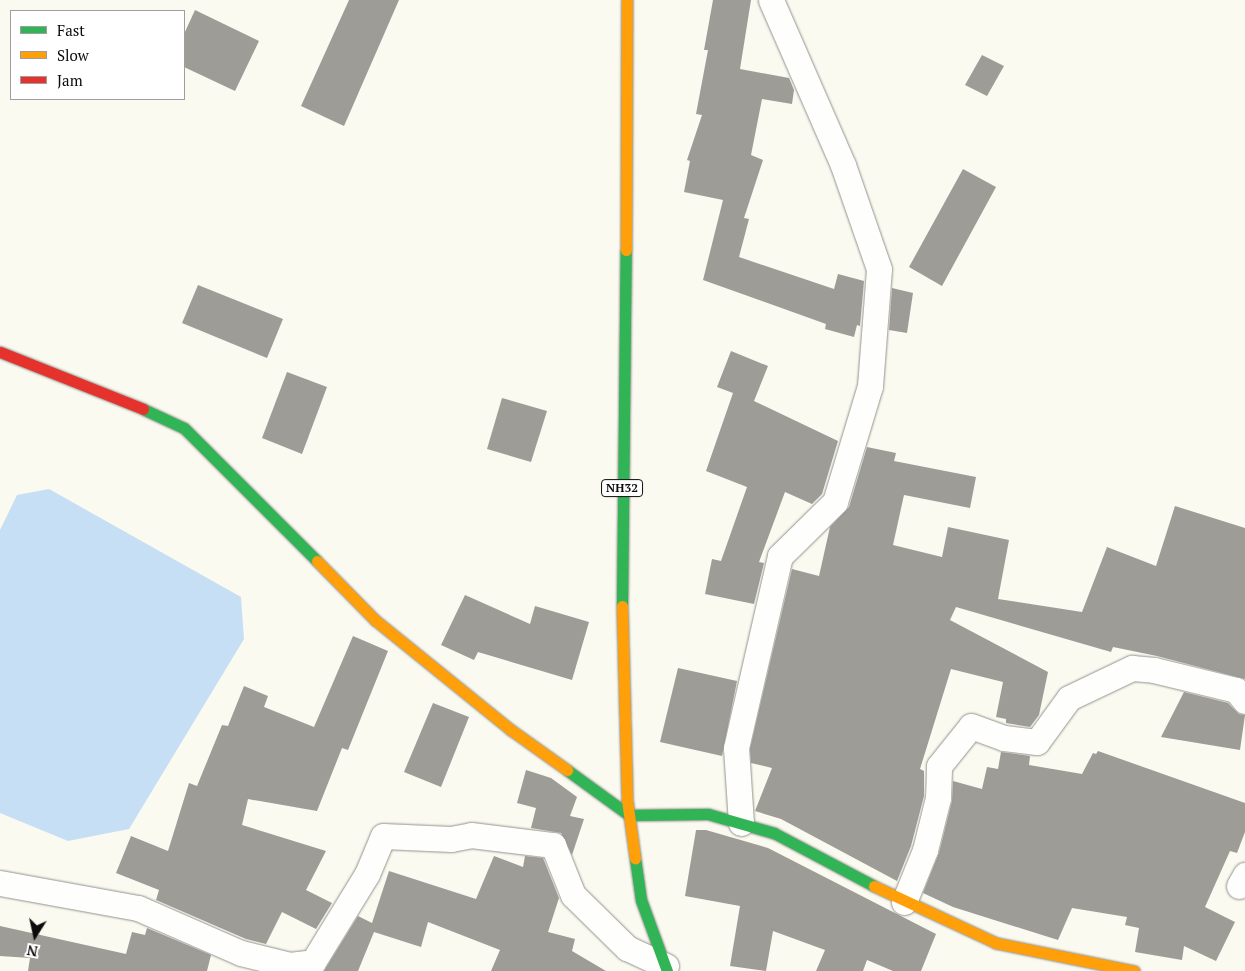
<!DOCTYPE html>
<style>
body{margin:0}
#map{position:relative;width:1245px;height:971px;overflow:hidden;background:#fafaf0;font-family:"PT Serif",serif}
div>[style]{position:absolute}
.water>*{inset:0;background:#c6dff4}
.building>*{inset:0;background:#9d9c96}
.roads{filter:drop-shadow(0 0 1px #93938f) drop-shadow(0 0 1px #93938f)}
.street>*{height:25px;margin:-12.5px;padding:0 12.5px;transform-origin:12.5px;border-radius:12.5px;background:#fefefd}
.fast>*{height:11px;margin:-5.5px;padding:0 5.5px;transform-origin:5.5px;border-radius:5.5px;background:#30b455}
.slow>*{height:11px;margin:-5.5px;padding:0 5.5px;transform-origin:5.5px;border-radius:5.5px;background:#ff9f0a}
.jam>*{height:11px;margin:-5.5px;padding:0 5.5px;transform-origin:5.5px;border-radius:5.5px;background:#e5322d}
span{translate:-50% -50%;white-space:nowrap;text-align:center;line-height:1.15;-webkit-text-stroke:5px #fff;paint-order:stroke}
.shield-label span{padding:1px 4px;background:#fff;border:1px solid;border-radius:4px;-webkit-text-stroke-width:0}
.shield-label{font-size:12px;color:#0c0c0c;font-weight:700}
.legend{position:absolute;left:10px;top:10px;width:175px;height:90px;box-sizing:border-box;background:#fff;border:1px solid #9e9e9e;margin:0;padding:6px 9px;list-style:none;font-size:15px;color:#0c0c0c}
.legend li{display:flex;align-items:center;gap:10px;height:25px}
.legend b{width:25px;border:1px solid #9e9e9e}
.north{position:absolute;left:10px;top:911px;width:50px;height:50px;-webkit-text-stroke:4px #fff;paint-order:stroke;rotate:190deg;font-size:14px;font-weight:700;line-height:20px;text-align:center;color:#0c0c0c}
.north::after{content:'';display:block;margin:auto;width:18px;height:22px;background:#0c0c0c;clip-path:polygon(50% 0,100% 100%,50% 72%,0 100%)}
</style>
<div id="map">
<div class="water">
<div style="clip-path:polygon(49px 489px,241px 597px,244px 639px,129px 829px,68px 841px,0 813px,0 530px,17px 495px)"></div>
</div>
<div class="building">
<div style="clip-path:polygon(349px 0,399px 0,344px 126px,301px 106px)"></div>
<div style="clip-path:polygon(713px 0,751px 0,740px 69px,789px 78px,794px 90px,792px 104px,762px 99px,751px 155px,763px 160px,744px 218px,749px 219px,739px 257px,834px 289px,838px 274px,864px 281px,860px 326px,857px 325px,854px 337px,825px 329px,826px 324px,703px 280px,723px 200px,684px 192px,690px 161px,687px 160px,702px 115px,696px 114px,708px 50px,704px 50px)"></div>
<div style="clip-path:polygon(195px 10px,259px 41px,235px 91px,184px 67px,184px 34px)"></div>
<div style="clip-path:polygon(982px 55px,1004px 66px,987px 96px,965px 85px)"></div>
<div style="clip-path:polygon(963px 169px,996px 187px,942px 286px,909px 267px)"></div>
<div style="clip-path:polygon(198px 285px,283px 319px,267px 358px,182px 323px)"></div>
<div style="clip-path:polygon(892px 288px,913px 293px,907px 333px,889px 330px)"></div>
<div style="clip-path:polygon(731px 351px,768px 366px,754px 401px,838px 441px,822px 494px,812px 504px,785px 492px,759px 562px,764px 563px,754px 604px,705px 594px,712px 559px,721px 561px,747px 487px,706px 471px,733px 393px,717px 387px)"></div>
<div style="clip-path:polygon(287px 372px,327px 387px,302px 454px,262px 438px)"></div>
<div style="clip-path:polygon(502px 398px,547px 411px,531px 462px,487px 449px)"></div>
<div style="clip-path:polygon(867px 447px,896px 453px,894px 461px,976px 477px,970px 508px,904px 495px,893px 545px,942px 557px,948px 527px,1009px 540px,998px 599px,1082px 612px,1107px 547px,1156px 566px,1175px 506px,1245px 528px,1245px 679px,1157px 656px,1113px 647px,1111px 652px,956px 607px,950px 620px,1048px 672px,1039px 715px,1030px 727px,1006px 723px,1006px 719px,996px 717px,1003px 682px,951px 669px,920px 769px,924px 771px,924px 796px,911px 846px,897px 881px,781px 819px,755px 811px,772px 768px,751px 763px,750px 749px,792px 569px,819px 576px,830px 527px,849px 507px)"></div>
<div style="clip-path:polygon(465px 595px,530px 624px,535px 606px,589px 622px,572px 680px,478px 652px,474px 660px,441px 645px)"></div>
<div style="clip-path:polygon(353px 636px,388px 651px,348px 750px,342px 748px,317px 811px,248px 799px,242px 825px,326px 851px,306px 890px,332px 903px,316px 929px,282px 912px,266px 944px,246px 939px,156px 900px,159px 890px,116px 873px,131px 836px,168px 851px,189px 783px,197px 786px,222px 725px,228px 726px,244px 686px,268px 696px,264px 707px,314px 727px)"></div>
<div style="clip-path:polygon(678px 668px,737px 681px,722px 756px,660px 742px)"></div>
<div style="clip-path:polygon(1184px 692px,1228px 703px,1239px 714px,1245px 715px,1240px 750px,1161px 737px)"></div>
<div style="clip-path:polygon(433px 703px,469px 717px,441px 787px,404px 772px)"></div>
<div style="clip-path:polygon(1098px 751px,1245px 803px,1245px 832px,1237px 853px,1230px 851px,1205px 907px,1235px 922px,1216px 961px,1184px 946px,1182px 960px,1135px 952px,1139px 928px,1125px 925px,1127px 917px,1072px 908px,1058px 940px,953px 907px,923px 893px,939px 853px,952px 801px,953px 781px,982px 789px,987px 767px,998px 769px,1001px 752px,1030px 756px,1029px 765px,1082px 774px,1093px 753px,1096px 754px)"></div>
<div style="clip-path:polygon(526px 770px,551px 778px,577px 797px,570px 816px,584px 819px,572px 855px,561px 833px,531px 828px,536px 808px,517px 803px)"></div>
<div style="clip-path:polygon(696px 830px,706px 830px,768px 848px,936px 934px,921px 971px,893px 971px,867px 960px,863px 971px,816px 971px,825px 950px,773px 931px,766px 971px,730px 966px,740px 906px,685px 896px)"></div>
<div style="clip-path:polygon(494px 856px,523px 867px,525px 856px,543px 858px,559px 898px,548px 932px,575px 939px,572px 951px,606px 971px,491px 971px,500px 950px,428px 922px,421px 947px,374px 932px,358px 971px,324px 971px,358px 916px,372px 923px,389px 871px,476px 899px)"></div>
<div style="clip-path:polygon(0 926px,126px 954px,132px 932px,145px 935px,147px 928px,211px 955px,207px 971px,28px 971px,30px 958px,0 956px)"></div>
</div>
<div class="roads">
<div class="street">
<div style="left:741px;top:823px;width:75px;rotate:-93.8deg"></div>
<div style="left:736px;top:748px;width:197px;rotate:-77.1deg"></div>
<div style="left:780px;top:556px;width:77px;rotate:-44.5deg"></div>
<div style="left:835px;top:502px;width:121px;rotate:-73.2deg"></div>
<div style="left:870px;top:386px;width:117px;rotate:-85.6deg"></div>
<div style="left:879px;top:269px;width:110px;rotate:-109.1deg"></div>
<div style="left:843px;top:165px;width:180px;rotate:-113.6deg"></div>
<div style="left:0;top:883px;width:140px;rotate:10.3deg"></div>
<div style="left:138px;top:908px;width:112px;rotate:23.6deg"></div>
<div style="left:241px;top:953px;width:50px;rotate:13.8deg"></div>
<div style="left:290px;top:965px;width:23px;rotate:-7deg"></div>
<div style="left:313px;top:962px;width:103px;rotate:-58.5deg"></div>
<div style="left:367px;top:874px;width:41px;rotate:-67.2deg"></div>
<div style="left:383px;top:836px;width:68px;rotate:2.5deg"></div>
<div style="left:451px;top:839px;width:20px;rotate:-11deg"></div>
<div style="left:471px;top:835px;width:83px;rotate:7deg"></div>
<div style="left:553px;top:845px;width:54px;rotate:68.2deg"></div>
<div style="left:573px;top:895px;width:76px;rotate:44.5deg"></div>
<div style="left:627px;top:948px;width:43px;rotate:24.8deg"></div>
<div style="left:1239px;top:886px;width:13px;rotate:-61deg"></div>
<div style="left:904px;top:902px;width:56px;rotate:-68deg"></div>
<div style="left:925px;top:850px;width:54px;rotate:-76deg"></div>
<div style="left:938px;top:798px;width:32px;rotate:-88deg"></div>
<div style="left:939px;top:766px;width:51px;rotate:-51.3deg"></div>
<div style="left:971px;top:726px;width:35px;rotate:20deg"></div>
<div style="left:1004px;top:738px;width:33px;rotate:7deg"></div>
<div style="left:1037px;top:742px;width:54px;rotate:-54deg"></div>
<div style="left:1069px;top:698px;width:70px;rotate:-25.5deg"></div>
<div style="left:1132px;top:668px;width:22px;rotate:5deg"></div>
<div style="left:1154px;top:670px;width:84px;rotate:13.7deg"></div>
<div style="left:1236px;top:690px;width:14px;rotate:51deg"></div>
</div>
<div class="fast">
<div style="left:143px;top:409px;width:45px;rotate:24.9deg"></div>
<div style="left:184px;top:428px;width:188px;rotate:45deg"></div>
<div style="left:622px;top:606px;width:356px;rotate:-89.4deg"></div>
<div style="left:567px;top:770px;width:77px;rotate:36deg"></div>
<div style="left:629px;top:815px;width:79px;rotate:-0.7deg"></div>
<div style="left:708px;top:814px;width:69px;rotate:16.1deg"></div>
<div style="left:774px;top:833px;width:113px;rotate:27.9deg"></div>
<div style="left:635px;top:858px;width:42px;rotate:81.9deg"></div>
<div style="left:641px;top:900px;width:76px;rotate:69.9deg"></div>
</div>
<div class="slow">
<div style="left:626px;top:250px;width:250px;rotate:-89.8deg"></div>
<div style="left:317px;top:561px;width:83px;rotate:45.5deg"></div>
<div style="left:375px;top:620px;width:175px;rotate:39deg"></div>
<div style="left:511px;top:730px;width:69px;rotate:35.5deg"></div>
<div style="left:622px;top:606px;width:194px;rotate:88.5deg"></div>
<div style="left:627px;top:800px;width:59px;rotate:82.1deg"></div>
<div style="left:874px;top:886px;width:135px;rotate:25deg"></div>
<div style="left:996px;top:943px;width:141px;rotate:11.5deg"></div>
</div>
<div class="jam">
<div style="left:0;top:352px;width:154px;rotate:21.7deg"></div>
</div>
</div>
<div class="shield-label">
<span style="left:622px;top:488px">NH32</span>
</div>
<ul class="legend">
<li><b style="height:6px;background:#30b455"></b>Fast</li>
<li><b style="height:6px;background:#ff9f0a"></b>Slow</li>
<li><b style="height:6px;background:#e5322d"></b>Jam</li>
</ul>
<div class="north">N</div>
</div>
